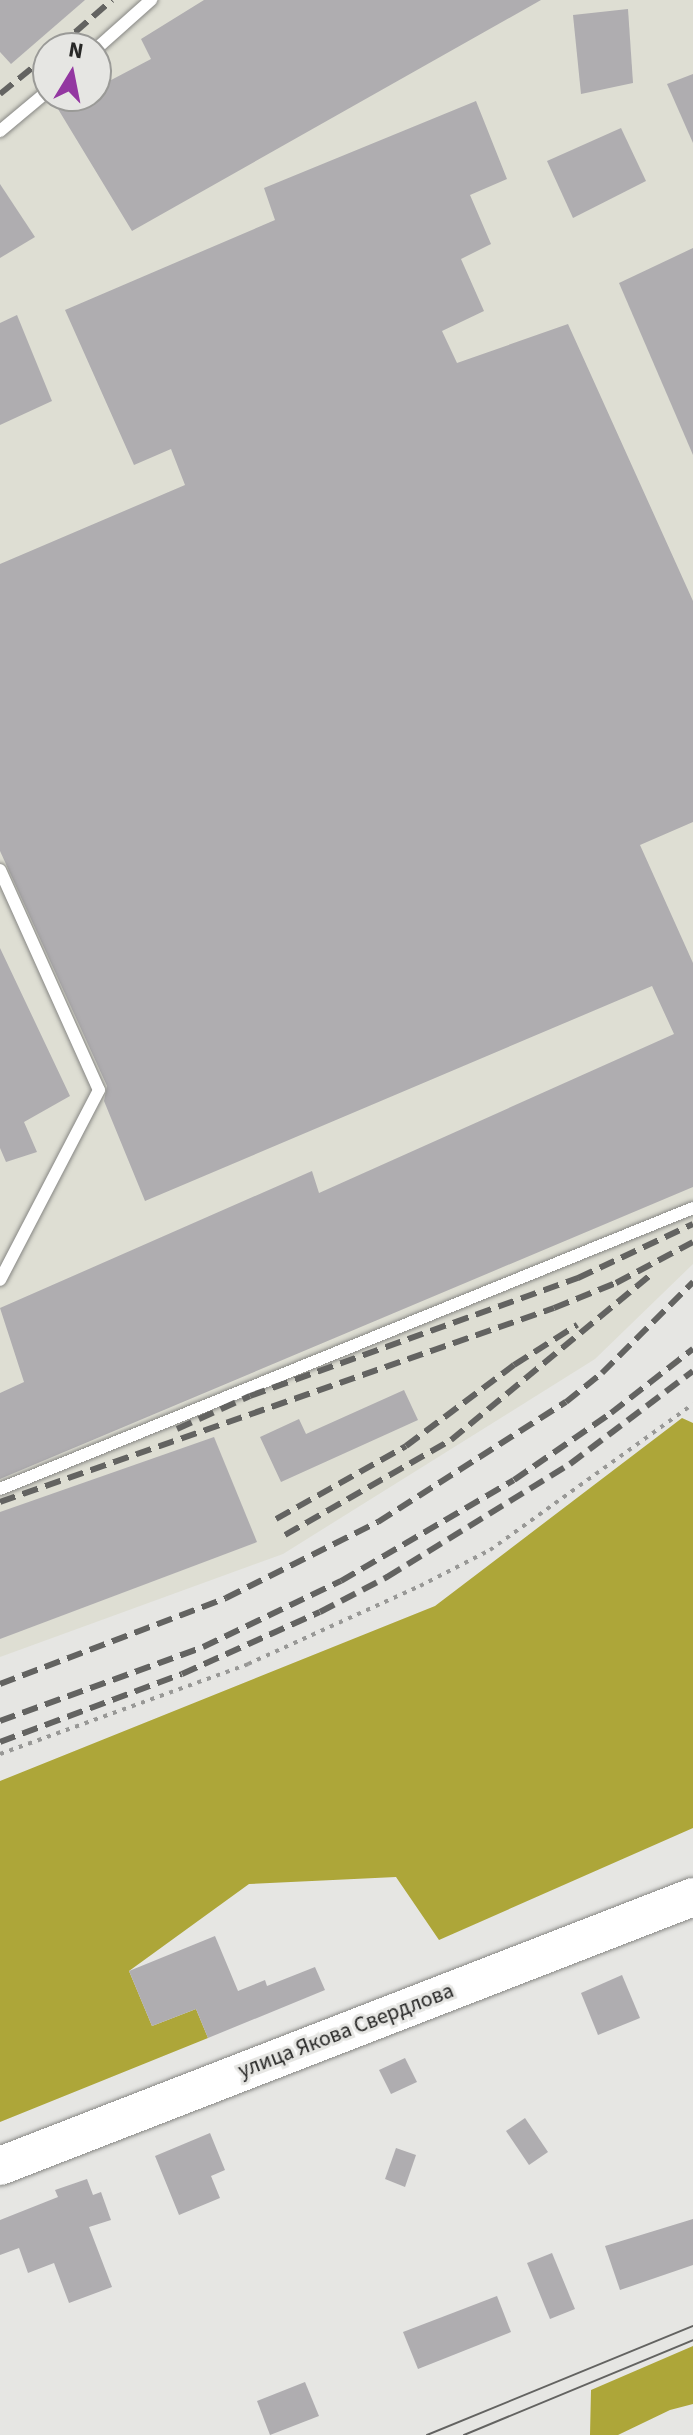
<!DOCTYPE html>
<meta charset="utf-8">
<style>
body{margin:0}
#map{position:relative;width:693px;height:2435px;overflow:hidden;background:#e6e6e3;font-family:"Source Sans 3",sans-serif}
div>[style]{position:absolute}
.built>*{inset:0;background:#deded3}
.forest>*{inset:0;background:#ada639}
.building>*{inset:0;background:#afadb0}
.path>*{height:4px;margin-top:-2px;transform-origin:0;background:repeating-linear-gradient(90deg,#989896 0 4px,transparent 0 10px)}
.roads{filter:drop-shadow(0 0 2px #868683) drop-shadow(0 0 2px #868683)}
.service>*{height:12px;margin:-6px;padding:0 6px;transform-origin:6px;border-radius:6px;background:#fff}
.primary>*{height:38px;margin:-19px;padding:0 19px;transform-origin:19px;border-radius:19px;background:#fff}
.tram>*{height:2px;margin:-1px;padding:0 1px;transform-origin:1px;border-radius:1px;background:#636361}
.rail>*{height:6px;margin-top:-3px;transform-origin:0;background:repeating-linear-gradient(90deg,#636361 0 16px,transparent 0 24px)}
span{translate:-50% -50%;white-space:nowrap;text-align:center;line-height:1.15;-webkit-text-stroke:6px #e6e6e3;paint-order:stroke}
.street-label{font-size:22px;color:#272726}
.north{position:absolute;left:32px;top:32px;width:80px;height:80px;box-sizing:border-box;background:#e6e6e3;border:2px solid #9a9a97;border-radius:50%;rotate:10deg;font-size:22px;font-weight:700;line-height:32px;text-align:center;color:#272726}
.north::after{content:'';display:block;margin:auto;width:28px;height:36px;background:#9337a1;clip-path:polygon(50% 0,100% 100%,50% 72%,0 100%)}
</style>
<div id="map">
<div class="built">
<div style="clip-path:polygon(evenodd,0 0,693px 0,693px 1264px,595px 1359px,283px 1554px,0 1657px,0 0,48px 48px,96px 48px,96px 96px,48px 96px,48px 48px)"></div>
</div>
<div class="forest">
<div style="clip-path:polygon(682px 1418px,693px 1423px,693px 1828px,439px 1940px,396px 1877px,249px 1884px,129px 1971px,152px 2026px,196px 2009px,208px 2038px,0 2122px,0 1781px,435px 1606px)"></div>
<div style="clip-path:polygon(693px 2346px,693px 2404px,670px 2410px,618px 2435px,590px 2435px,591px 2390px)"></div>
</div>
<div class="building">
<div style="clip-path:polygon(0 0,85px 0,11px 64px,0 52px)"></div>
<div style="clip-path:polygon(204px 0,541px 0,132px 231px,58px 109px,81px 96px,96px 96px,96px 88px,151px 59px,141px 39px)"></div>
<div style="clip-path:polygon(628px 9px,633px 83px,581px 94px,573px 15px)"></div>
<div style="clip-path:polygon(693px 74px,693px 143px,667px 84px)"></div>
<div style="clip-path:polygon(476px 101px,507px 179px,470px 195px,491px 244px,461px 259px,484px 311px,442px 331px,457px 363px,568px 324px,693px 601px,693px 822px,640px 845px,693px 963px,693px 1187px,0 1479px,0 1393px,24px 1382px,0 1308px,312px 1171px,319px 1193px,674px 1034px,652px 986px,145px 1201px,104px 1101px,107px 1086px,0 851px,0 564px,185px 485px,171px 449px,134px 465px,65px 310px,275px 220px,264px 188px)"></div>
<div style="clip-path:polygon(621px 128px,646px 181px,573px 218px,547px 161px)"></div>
<div style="clip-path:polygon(0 184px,35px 237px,0 258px)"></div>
<div style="clip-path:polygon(693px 248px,693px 455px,619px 283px)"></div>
<div style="clip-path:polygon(17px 315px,52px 401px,0 425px,0 323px)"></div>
<div style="clip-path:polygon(0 948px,70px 1096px,24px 1122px,37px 1152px,6px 1162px,0 1148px)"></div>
<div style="clip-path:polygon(404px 1390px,418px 1420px,281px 1482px,260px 1437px,299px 1419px,306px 1434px)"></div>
<div style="clip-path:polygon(214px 1437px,257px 1542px,0 1639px,0 1512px)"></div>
<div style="clip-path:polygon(215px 1936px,238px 1991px,265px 1980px,267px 1986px,315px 1967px,325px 1990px,208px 2038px,196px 2009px,152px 2026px,129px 1971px)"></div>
<div style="clip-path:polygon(622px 1975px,640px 2018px,598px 2035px,581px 1993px)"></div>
<div style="clip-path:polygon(405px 2058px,417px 2082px,391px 2094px,379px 2070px)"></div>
<div style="clip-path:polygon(525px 2118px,548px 2152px,529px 2165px,506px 2131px)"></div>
<div style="clip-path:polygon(210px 2133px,225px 2170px,211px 2176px,220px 2198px,179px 2215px,155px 2156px)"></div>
<div style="clip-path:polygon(396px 2148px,416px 2155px,405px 2187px,385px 2179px)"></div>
<div style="clip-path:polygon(87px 2179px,93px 2195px,101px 2192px,111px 2220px,89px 2227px,112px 2287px,69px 2303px,54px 2263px,28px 2273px,19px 2248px,0 2255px,0 2220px,58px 2197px,55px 2190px)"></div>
<div style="clip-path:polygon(693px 2219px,693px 2265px,620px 2290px,605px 2246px)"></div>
<div style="clip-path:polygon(552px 2253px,575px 2309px,550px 2319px,527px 2263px)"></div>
<div style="clip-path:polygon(497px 2296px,511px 2332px,418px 2369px,403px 2332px)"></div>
<div style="clip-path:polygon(305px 2382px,319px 2416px,270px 2435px,257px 2401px)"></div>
</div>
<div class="path">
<div style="left:0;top:1754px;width:264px;rotate:-19.9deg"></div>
<div style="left:248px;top:1664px;width:189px;rotate:-24.4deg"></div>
<div style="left:420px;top:1586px;width:79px;rotate:-27.2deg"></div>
<div style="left:490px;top:1550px;width:250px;rotate:-35.7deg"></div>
</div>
<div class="roads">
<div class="service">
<div style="left:96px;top:49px;width:74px;rotate:-41.7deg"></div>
<div style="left:0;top:131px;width:62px;rotate:-39.8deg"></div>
<div style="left:0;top:870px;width:241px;rotate:65.8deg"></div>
<div style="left:99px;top:1090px;width:214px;rotate:117.5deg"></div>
<div style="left:0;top:1489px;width:748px;rotate:-22.07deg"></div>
</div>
<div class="primary">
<div style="left:0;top:2166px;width:743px;rotate:-21.21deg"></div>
</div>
</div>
<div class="tram">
<div style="left:427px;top:2435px;width:287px;rotate:-22.3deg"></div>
<div style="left:464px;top:2435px;width:248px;rotate:-22.5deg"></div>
</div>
<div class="rail">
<div style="left:57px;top:48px;width:73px;rotate:-41.1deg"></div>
<div style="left:0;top:94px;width:62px;rotate:-39.1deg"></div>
<div style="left:177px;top:1429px;width:80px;rotate:-24.3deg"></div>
<div style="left:250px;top:1396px;width:349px;rotate:-19.8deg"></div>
<div style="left:578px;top:1278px;width:127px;rotate:-25.2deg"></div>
<div style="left:0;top:1502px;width:587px;rotate:-19.3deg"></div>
<div style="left:554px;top:1308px;width:67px;rotate:-22deg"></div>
<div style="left:616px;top:1283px;width:87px;rotate:-28deg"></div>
<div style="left:276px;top:1519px;width:149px;rotate:-29.3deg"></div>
<div style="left:406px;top:1446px;width:135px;rotate:-36.9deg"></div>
<div style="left:514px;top:1365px;width:75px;rotate:-32.4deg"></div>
<div style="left:285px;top:1535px;width:191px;rotate:-29.8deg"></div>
<div style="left:451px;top:1440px;width:261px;rotate:-39.6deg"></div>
<div style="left:0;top:1684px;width:242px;rotate:-20.8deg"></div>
<div style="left:226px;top:1598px;width:170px;rotate:-26.6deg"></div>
<div style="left:378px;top:1522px;width:223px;rotate:-32.6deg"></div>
<div style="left:566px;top:1402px;width:46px;rotate:-38.9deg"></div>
<div style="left:602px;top:1373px;width:129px;rotate:-45deg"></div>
<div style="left:0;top:1721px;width:216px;rotate:-20deg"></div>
<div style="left:203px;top:1647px;width:153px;rotate:-25.6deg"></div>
<div style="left:341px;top:1581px;width:200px;rotate:-30.3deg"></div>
<div style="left:514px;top:1480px;width:118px;rotate:-34.6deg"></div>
<div style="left:611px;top:1413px;width:104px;rotate:-38deg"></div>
<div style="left:0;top:1742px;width:194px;rotate:-20.5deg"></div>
<div style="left:182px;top:1674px;width:151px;rotate:-24.2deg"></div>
<div style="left:320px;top:1612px;width:76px;rotate:-27.6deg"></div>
<div style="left:387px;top:1577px;width:215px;rotate:-31.7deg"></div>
<div style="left:570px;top:1464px;width:154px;rotate:-37.1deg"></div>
</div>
<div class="street-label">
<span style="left:346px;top:2031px;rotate:-21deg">улица Якова Свердлова</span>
</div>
<div class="north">N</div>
</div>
